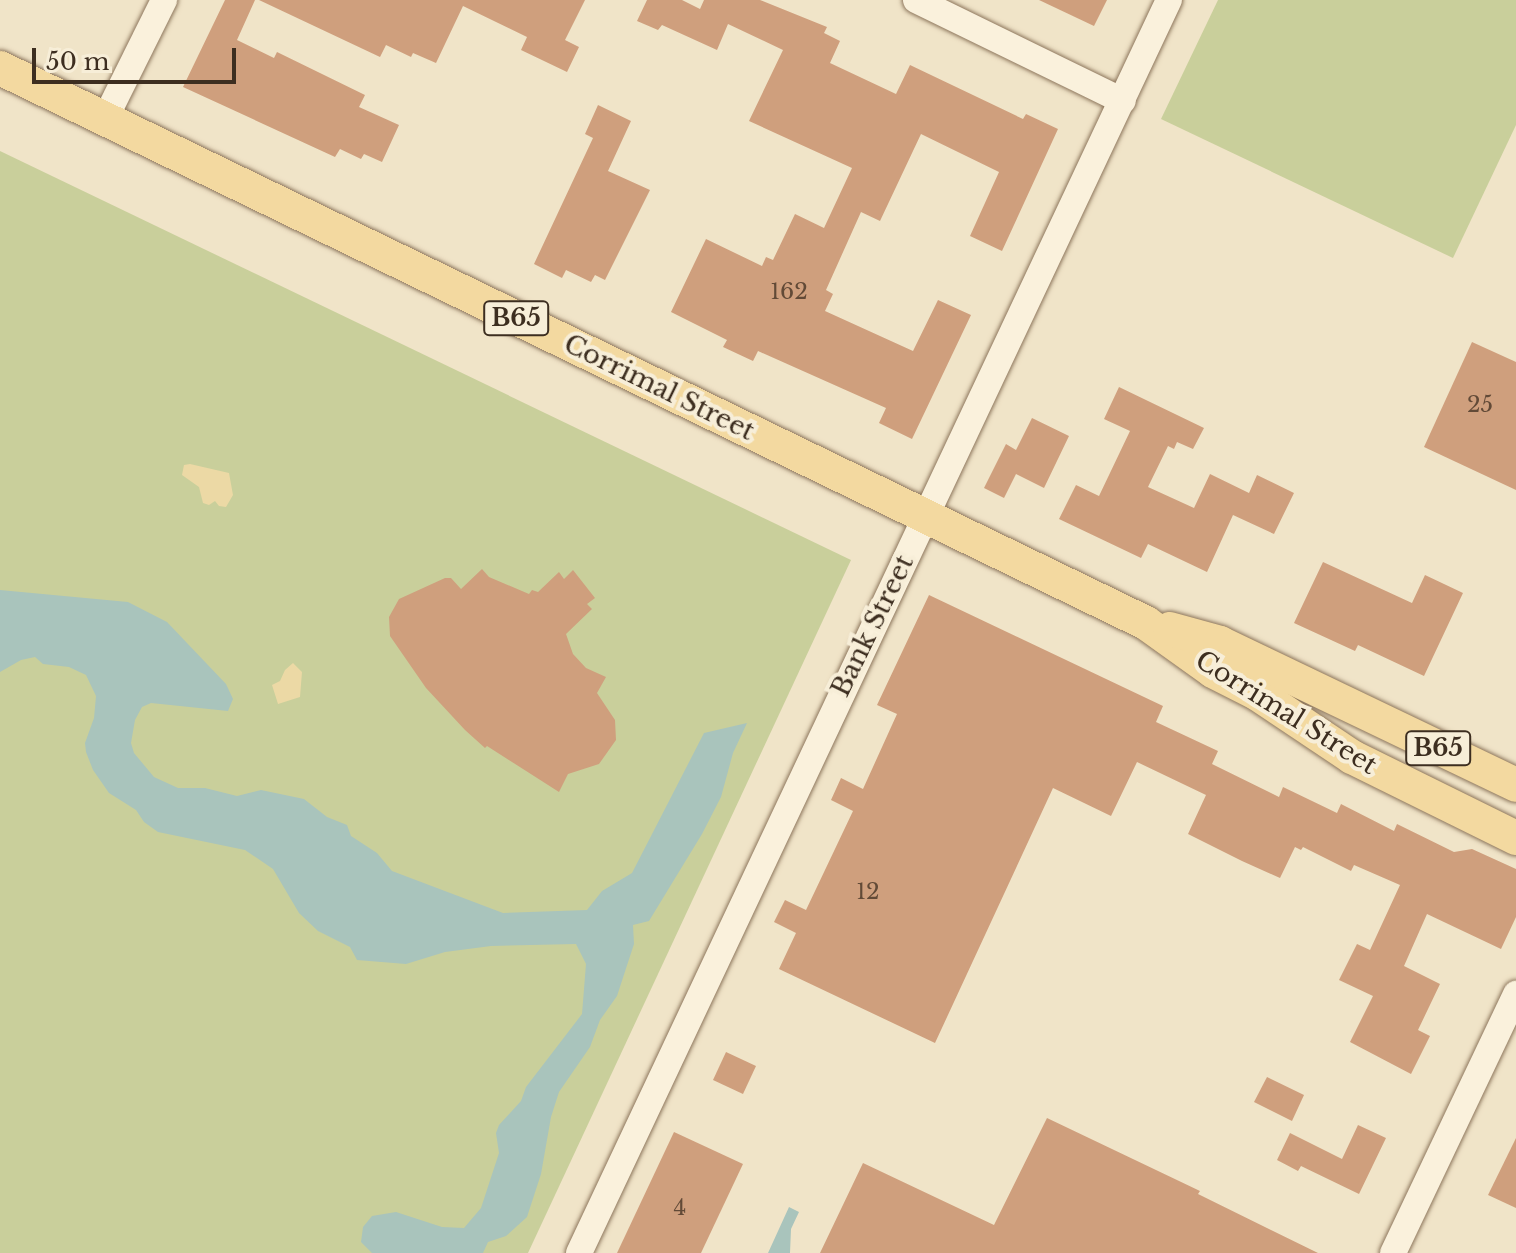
<!DOCTYPE html>
<style>
body{margin:0}
#map{position:relative;width:1516px;height:1253px;overflow:hidden;background:#f0e4c8;font-family:"Libre Baskerville",serif}
div>[style]{position:absolute}
.green>*{inset:0;background:#c9cf9b}
.sand>*{inset:0;background:#ecd9a5}
.water>*{inset:0;background:#a9c4bc}
.building>*{inset:0;background:#cf9f7d}
.roads{filter:drop-shadow(0 0 2px #8d765c) drop-shadow(0 0 2px #8d765c)}
.minor>*{height:26px;margin:-13px;padding:0 13px;transform-origin:13px;border-radius:13px;background:#faf1dc}
.major>*{height:34px;margin:-17px;padding:0 17px;transform-origin:17px;border-radius:17px;background:#f3d9a0}
span{translate:-50% -50%;white-space:nowrap;text-align:center;line-height:1.15;-webkit-text-stroke:8px #f7eed8;paint-order:stroke}
.number-label{font-size:22px;color:#624a37}
.number-label span{-webkit-text-stroke-width:0}
.shield-label span{padding:2px 6px;background:#f7eed8;border:2px solid;border-radius:6px;-webkit-text-stroke-width:0}
.shield-label{font-size:24px;color:#3d2e20;font-weight:700}
.street-label{font-size:26px;color:#3d2e20}
.scale{position:absolute;left:32px;top:48px;width:204px;height:36px;box-sizing:border-box;border:4px solid #3d2e20;border-top:0;padding-left:10px;font-size:24px;line-height:28px;white-space:nowrap;color:#3d2e20;-webkit-text-stroke:6px #f7eed8;paint-order:stroke}
</style>
<div id="map">
<div class="green">
<div style="clip-path:polygon(1218px 0,1516px 0,1516px 125px,1453px 258px,1161px 119px)"></div>
<div style="clip-path:polygon(0 151px,851px 560px,528px 1253px,0 1253px)"></div>
</div>
<div class="sand">
<div style="clip-path:polygon(190px 464px,229px 473px,233px 495px,226px 507px,219px 506px,215px 501px,209px 505px,203px 503px,199px 487px,182px 475px,184px 465px)"></div>
<div style="clip-path:polygon(293px 663px,302px 672px,300px 697px,278px 704px,272px 685px,280px 681px,285px 670px)"></div>
</div>
<div class="water">
<div style="clip-path:polygon(0 590px,128px 602px,167px 622px,226px 684px,233px 699px,228px 711px,151px 703px,142px 707px,135px 720px,131px 743px,134px 753px,154px 777px,178px 788px,205px 788px,237px 796px,261px 790px,304px 799px,327px 817px,347px 825px,351px 836px,377px 853px,392px 871px,503px 913px,587px 910px,602px 891px,632px 873px,704px 733px,747px 723px,733px 753px,721px 797px,702px 834px,649px 921px,633px 925px,634px 944px,617px 996px,600px 1020px,590px 1047px,559px 1092px,551px 1117px,541px 1174px,527px 1217px,506px 1236px,488px 1242px,483px 1253px,372px 1253px,361px 1242px,363px 1227px,372px 1216px,396px 1212px,442px 1227px,464px 1228px,481px 1208px,499px 1153px,496px 1133px,499px 1125px,521px 1101px,526px 1087px,582px 1014px,586px 964px,576px 944px,491px 946px,445px 952px,406px 964px,357px 960px,350px 947px,318px 931px,299px 913px,273px 869px,245px 850px,158px 832px,144px 822px,136px 810px,109px 793px,93px 770px,86px 752px,85px 743px,94px 718px,96px 696px,86px 675px,69px 667px,43px 664px,35px 657px,21px 660px,0 672px)"></div>
<div style="clip-path:polygon(789px 1207px,799px 1212px,791px 1229px,790px 1253px,768px 1253px)"></div>
</div>
<div class="building">
<div style="clip-path:polygon(225px 0,255px 0,237px 40px,274px 58px,277px 52px,365px 95px,359px 107px,399px 125px,382px 162px,364px 154px,361px 159px,340px 149px,335px 157px,183px 87px)"></div>
<div style="clip-path:polygon(259px 0,585px 0,565px 40px,579px 47px,567px 72px,521px 50px,527px 37px,463px 6px,436px 63px,413px 53px,411px 57px,386px 45px,380px 57px)"></div>
<div style="clip-path:polygon(647px 0,682px 0,700px 9px,704px 0,760px 0,827px 27px,824px 33px,840px 41px,830px 63px,896px 94px,910px 65px,1023px 119px,1026px 114px,1058px 129px,1002px 251px,970px 236px,999px 172px,921px 134px,880px 221px,861px 212px,826px 290px,833px 294px,825px 311px,913px 351px,938px 300px,971px 315px,912px 439px,879px 423px,886px 408px,758px 351px,753px 361px,723px 347px,727px 340px,671px 312px,706px 239px,762px 266px,766px 257px,773px 260px,795px 214px,824px 228px,852px 168px,749px 121px,783px 50px,728px 24px,717px 50px,662px 25px,658px 30px,637px 21px)"></div>
<div style="clip-path:polygon(1039px 0,1107px 0,1094px 26px)"></div>
<div style="clip-path:polygon(598px 105px,631px 121px,608px 171px,650px 190px,605px 280px,595px 275px,591px 282px,566px 270px,562px 278px,534px 264px,593px 138px,585px 134px)"></div>
<div style="clip-path:polygon(1472px 342px,1516px 362px,1516px 490px,1424px 447px)"></div>
<div style="clip-path:polygon(1119px 387px,1204px 428px,1193px 449px,1177px 442px,1174px 449px,1168px 446px,1148px 487px,1194px 508px,1210px 474px,1249px 493px,1257px 475px,1294px 493px,1274px 534px,1233px 515px,1207px 572px,1148px 544px,1141px 558px,1059px 519px,1076px 485px,1099px 496px,1130px 431px,1104px 419px)"></div>
<div style="clip-path:polygon(1032px 418px,1069px 436px,1044px 488px,1016px 474px,1004px 498px,984px 488px,1006px 444px,1016px 450px)"></div>
<div style="clip-path:polygon(1323px 562px,1412px 603px,1425px 575px,1463px 593px,1424px 676px,1358px 645px,1355px 651px,1294px 623px)"></div>
<div style="clip-path:polygon(482px 569px,489px 577px,529px 594px,532px 590px,538px 592px,559px 572px,564px 579px,573px 570px,595px 598px,587px 604px,592px 609px,566px 634px,573px 654px,586px 668px,606px 677px,597px 693px,615px 720px,616px 740px,599px 764px,568px 774px,559px 792px,487px 746px,485px 748px,465px 730px,426px 688px,390px 636px,389px 617px,399px 599px,445px 578px,451px 578px,461px 589px)"></div>
<div style="clip-path:polygon(929px 595px,1163px 706px,1156px 722px,1218px 751px,1212px 764px,1279px 797px,1283px 787px,1337px 813px,1341px 804px,1394px 831px,1397px 824px,1454px 852px,1472px 849px,1516px 869px,1516px 917px,1501px 949px,1427px 914px,1404px 966px,1440px 984px,1418px 1030px,1430px 1036px,1411px 1074px,1350px 1042px,1373px 996px,1339px 980px,1357px 944px,1370px 950px,1400px 885px,1354px 865px,1351px 871px,1303px 847px,1301px 850px,1295px 847px,1280px 878px,1242px 861px,1188px 834px,1206px 795px,1137px 762px,1111px 816px,1053px 788px,935px 1043px,779px 969px,796px 933px,774px 922px,785px 900px,806px 910px,853px 811px,831px 800px,841px 778px,863px 789px,897px 714px,877px 705px)"></div>
<div style="clip-path:polygon(726px 1052px,756px 1066px,743px 1094px,713px 1080px)"></div>
<div style="clip-path:polygon(1267px 1077px,1304px 1095px,1292px 1121px,1254px 1102px)"></div>
<div style="clip-path:polygon(1047px 1118px,1200px 1191px,1198px 1194px,1318px 1253px,820px 1253px,863px 1163px,994px 1225px)"></div>
<div style="clip-path:polygon(1358px 1125px,1386px 1138px,1359px 1194px,1301px 1166px,1298px 1171px,1277px 1160px,1290px 1133px,1342px 1159px)"></div>
<div style="clip-path:polygon(674px 1132px,743px 1164px,701px 1253px,617px 1253px)"></div>
<div style="clip-path:polygon(1516px 1138px,1516px 1208px,1488px 1195px)"></div>
</div>
<div class="roads">
<div class="minor">
<div style="left:916px;top:0;width:230px;rotate:26deg"></div>
<div style="left:105px;top:119px;width:133px;rotate:-63.6deg"></div>
<div style="left:579px;top:1253px;width:1385px;rotate:-64.79deg"></div>
<div style="left:1393px;top:1253px;width:287px;rotate:-64.6deg"></div>
</div>
<div class="major">
<div style="left:0;top:68px;width:1273px;rotate:25.84deg"></div>
<div style="left:1146px;top:623px;width:82px;rotate:35.6deg"></div>
<div style="left:1213px;top:671px;width:51px;rotate:27.1deg"></div>
<div style="left:1258px;top:694px;width:113px;rotate:33.8deg"></div>
<div style="left:1352px;top:757px;width:183px;rotate:26.3deg"></div>
<div style="left:1170px;top:629px;width:52px;rotate:15.6deg"></div>
<div style="left:1220px;top:643px;width:328px;rotate:25.6deg"></div>
</div>
</div>
<div class="number-label">
<span style="left:789px;top:292px">162</span>
<span style="left:1480px;top:405px">25</span>
<span style="left:868px;top:892px">12</span>
<span style="left:680px;top:1208px">4</span>
</div>
<div class="shield-label">
<span style="left:516px;top:318px">B65</span>
<span style="left:1438px;top:748px">B65</span>
</div>
<div class="street-label">
<span style="left:659px;top:388px;rotate:26deg">Corrimal Street</span>
<span style="left:873px;top:626px;rotate:-64deg">Bank Street</span>
<span style="left:1286px;top:713px;rotate:32deg">Corrimal Street</span>
</div>
<div class="scale">50 m</div>
</div>
